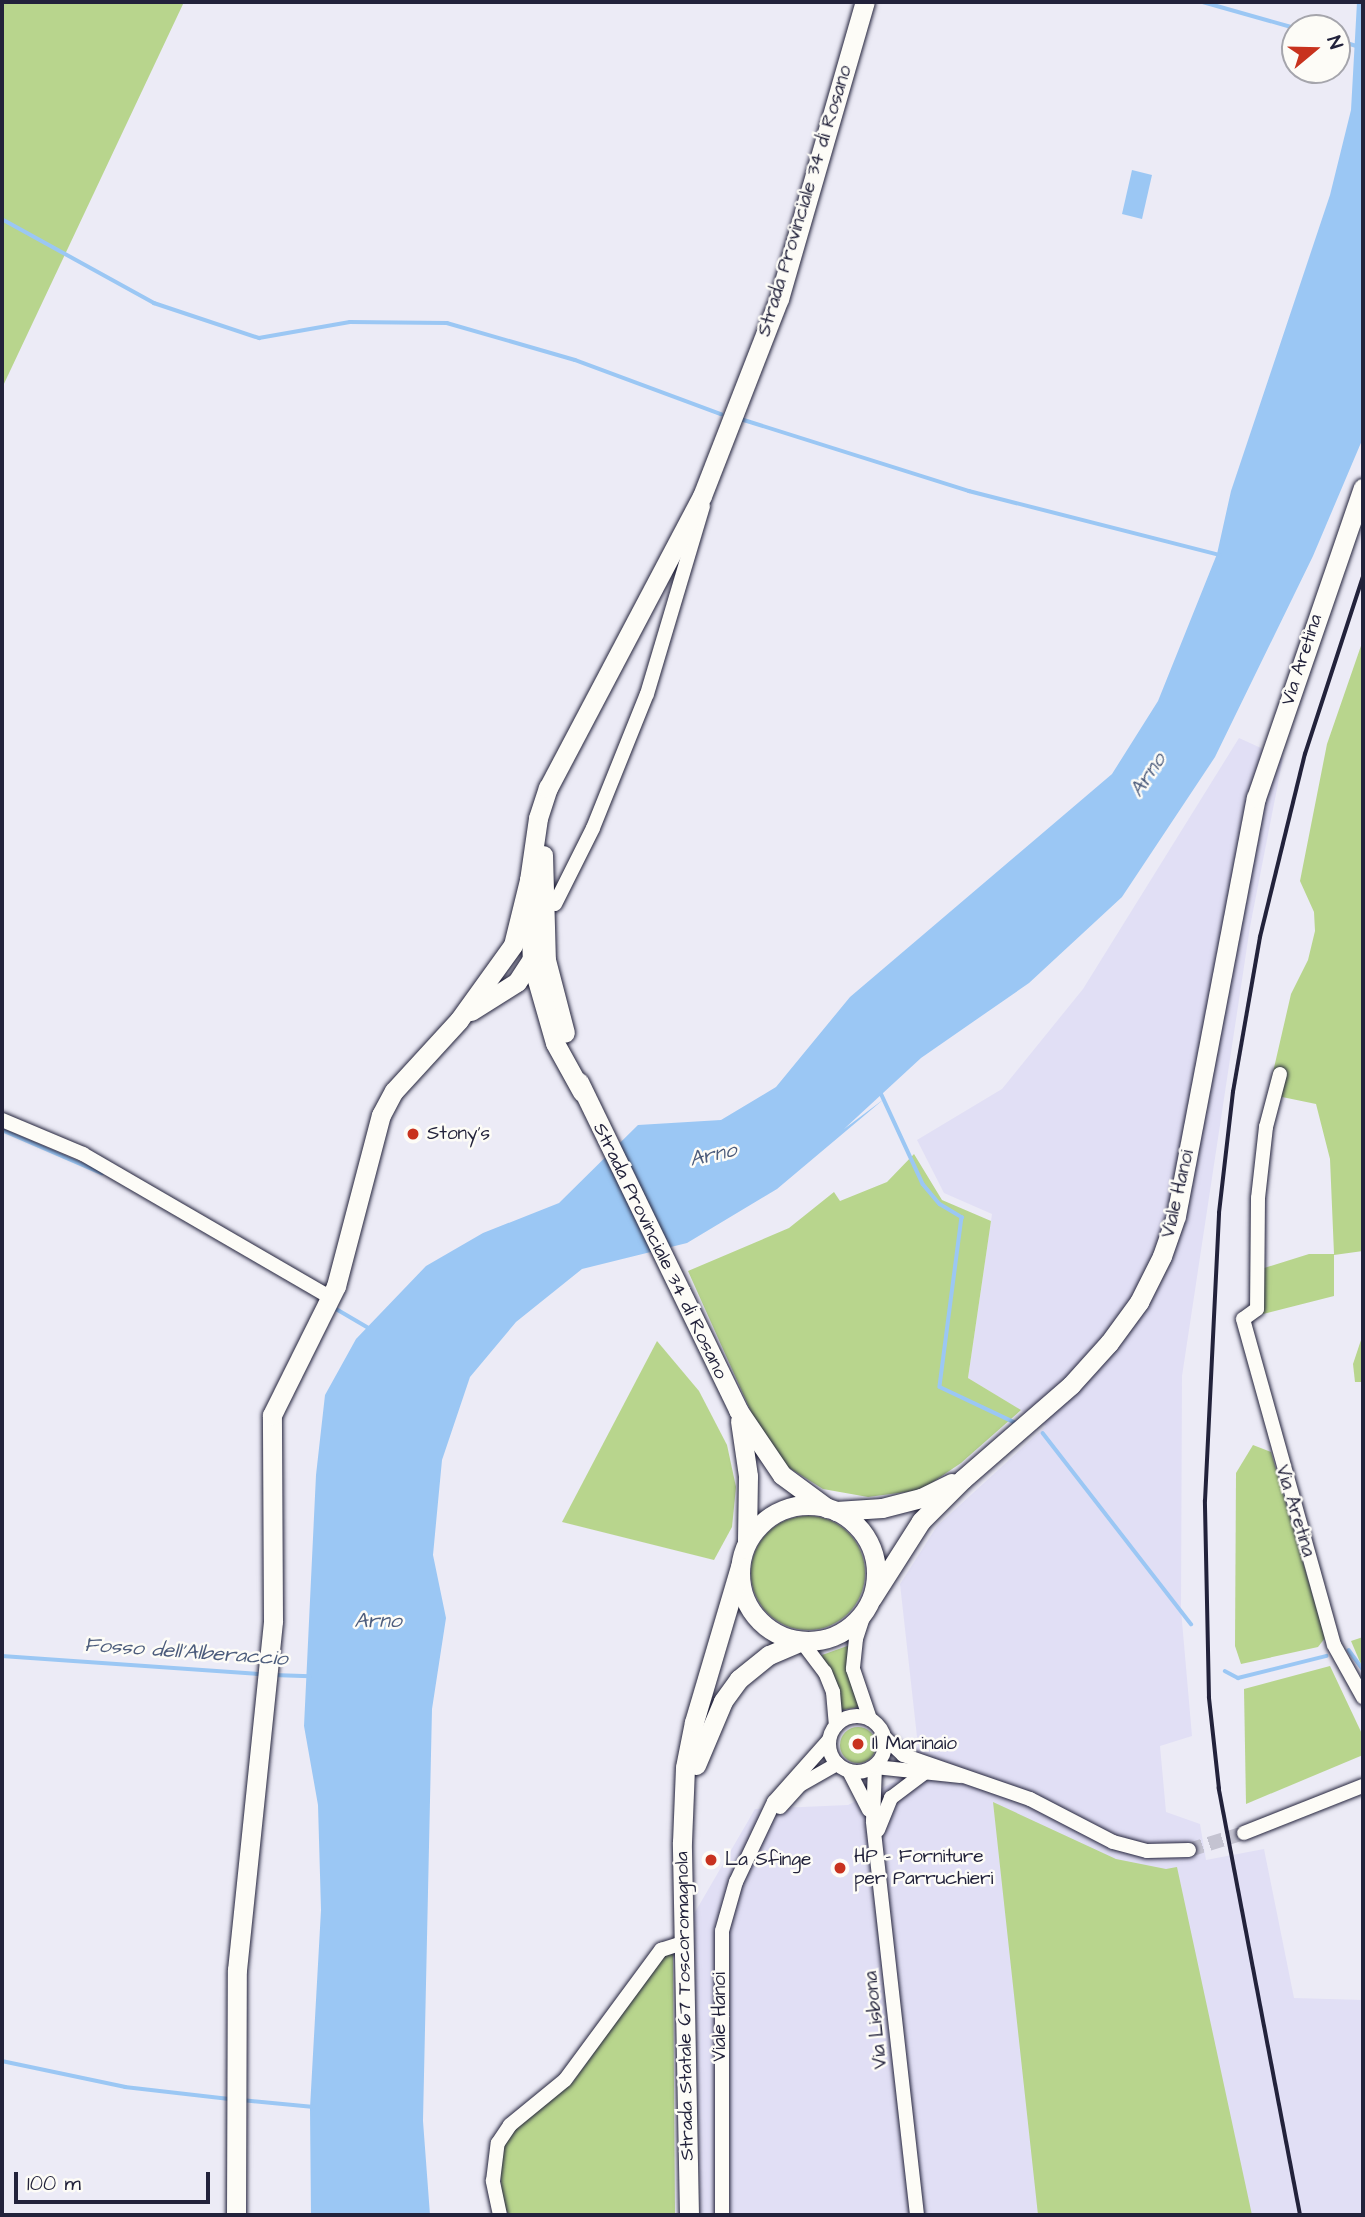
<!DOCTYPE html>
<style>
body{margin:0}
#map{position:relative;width:1365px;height:2217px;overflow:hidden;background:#ecebf6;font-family:"Architects Daughter",sans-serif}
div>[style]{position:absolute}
.built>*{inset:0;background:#e1dff5}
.green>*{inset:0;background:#b8d58d}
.round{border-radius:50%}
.water>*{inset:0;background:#9bc7f4}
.stream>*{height:3.5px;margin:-1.75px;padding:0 1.75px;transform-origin:1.75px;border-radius:1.75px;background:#9bc7f4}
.minor-tunnel>*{height:14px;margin-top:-7px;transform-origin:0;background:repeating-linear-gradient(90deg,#c4c3d1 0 14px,transparent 0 21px)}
.roads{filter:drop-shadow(0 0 2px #22223b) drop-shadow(0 0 2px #22223b)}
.minor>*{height:14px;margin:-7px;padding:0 7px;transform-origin:7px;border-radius:7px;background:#fdfcf7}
.minor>.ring{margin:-7px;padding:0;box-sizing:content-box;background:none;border:14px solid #fdfcf7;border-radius:50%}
.major>*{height:19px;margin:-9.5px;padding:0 9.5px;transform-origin:9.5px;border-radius:9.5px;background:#fdfcf7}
.major>.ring{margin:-9.5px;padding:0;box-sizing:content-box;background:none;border:19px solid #fdfcf7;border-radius:50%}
.rail>*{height:3.5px;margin:-1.75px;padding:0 1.75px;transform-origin:1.75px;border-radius:1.75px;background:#22223b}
.dots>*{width:19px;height:19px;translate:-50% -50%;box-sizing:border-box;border:4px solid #fdfcf7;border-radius:50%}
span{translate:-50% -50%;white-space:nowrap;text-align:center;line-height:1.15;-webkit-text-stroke:5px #fdfcf7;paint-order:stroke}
.street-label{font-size:19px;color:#22223b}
.poi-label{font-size:19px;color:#22223b}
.left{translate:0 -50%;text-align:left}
.water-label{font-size:21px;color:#4c5c7c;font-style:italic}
.frame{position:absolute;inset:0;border:4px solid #22223b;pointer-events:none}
.north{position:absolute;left:1281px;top:14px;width:70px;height:70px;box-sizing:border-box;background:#fdfcf7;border:2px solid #a5a5ac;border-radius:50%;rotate:71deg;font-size:19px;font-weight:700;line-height:28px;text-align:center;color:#22223b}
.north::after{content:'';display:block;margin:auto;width:24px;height:32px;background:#c8321e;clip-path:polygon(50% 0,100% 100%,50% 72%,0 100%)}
.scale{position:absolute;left:14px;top:2172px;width:196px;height:32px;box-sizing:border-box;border:4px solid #22223b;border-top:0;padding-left:9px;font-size:21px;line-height:24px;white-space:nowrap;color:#22223b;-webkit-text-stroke:5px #fdfcf7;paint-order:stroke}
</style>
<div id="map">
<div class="built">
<div style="clip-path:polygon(1239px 738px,1283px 758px,1250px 927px,1182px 1376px,1181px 1610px,1192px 1736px,1160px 1746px,1166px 1812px,1200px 1824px,1206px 1860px,1264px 1849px,1294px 1998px,1363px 2000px,1363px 2215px,700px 2215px,694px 1914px,755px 1809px,848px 1805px,894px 1782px,918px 1746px,900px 1584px,937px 1526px,1046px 1426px,968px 1378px,992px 1214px,944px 1193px,917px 1140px,1002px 1089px,1083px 989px)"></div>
</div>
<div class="green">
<div style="clip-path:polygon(2px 2px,184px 2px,2px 388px)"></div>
<div style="clip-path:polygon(1363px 640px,1363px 1251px,1334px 1255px,1334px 1296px,1259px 1315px,1258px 1270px,1309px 1254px,1334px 1254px,1330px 1159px,1316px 1104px,1268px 1094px,1291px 994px,1308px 960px,1315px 931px,1314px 912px,1300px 881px,1327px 744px)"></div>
<div style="clip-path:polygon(914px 1154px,942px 1200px,991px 1221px,968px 1378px,1021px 1410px,961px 1463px,921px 1490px,868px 1497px,823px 1489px,780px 1462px,753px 1416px,688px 1271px,789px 1228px,834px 1192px,840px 1201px,887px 1182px)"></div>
<div style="clip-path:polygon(1363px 1334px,1363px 1382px,1355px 1382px,1353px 1364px)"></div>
<div style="clip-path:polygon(657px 1341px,699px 1391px,727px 1445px,736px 1487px,732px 1527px,714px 1560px,562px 1522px)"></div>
<div style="clip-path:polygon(1253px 1445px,1271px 1452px,1325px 1638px,1318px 1647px,1241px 1664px,1235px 1646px,1236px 1473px)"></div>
<div class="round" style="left:751px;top:1516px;width:114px;height:114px"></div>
<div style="clip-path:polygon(1363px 1637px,1363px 1669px,1351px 1641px)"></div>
<div style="clip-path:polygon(850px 1645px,859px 1707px,842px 1710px,822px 1655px)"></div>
<div style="clip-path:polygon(1330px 1666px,1363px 1736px,1363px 1755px,1246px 1804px,1244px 1689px)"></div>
<div class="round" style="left:840px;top:1727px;width:36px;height:36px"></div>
<div style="clip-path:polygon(993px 1802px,1116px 1859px,1166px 1869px,1177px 1867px,1252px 2215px,1038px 2215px)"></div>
<div style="clip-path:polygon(673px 1954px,675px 2215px,509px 2215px,502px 2203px,500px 2153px,514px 2129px,573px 2082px,663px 1956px)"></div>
</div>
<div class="water">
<div style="clip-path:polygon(1357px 2px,1363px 2px,1363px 438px,1313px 556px,1215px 757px,1122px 897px,1029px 983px,921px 1058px,844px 1129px,884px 1099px,777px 1189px,687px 1243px,582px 1269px,516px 1322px,470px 1377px,442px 1460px,433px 1555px,446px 1618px,432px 1709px,423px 2121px,430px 2215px,311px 2215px,310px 2108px,321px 1910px,318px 1805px,304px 1726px,316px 1475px,325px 1395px,356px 1339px,426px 1266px,483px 1233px,559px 1203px,638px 1125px,721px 1120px,776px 1087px,850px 997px,1112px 774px,1158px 701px,1217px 554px,1231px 491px,1330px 195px,1351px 110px)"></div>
<div style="clip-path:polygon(1132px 170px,1152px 175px,1142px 219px,1122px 214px)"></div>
</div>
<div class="stream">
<div style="left:1203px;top:2px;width:96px;rotate:15.8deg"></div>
<div style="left:1337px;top:40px;width:27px;rotate:17deg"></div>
<div style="left:2px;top:219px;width:174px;rotate:28.9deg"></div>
<div style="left:154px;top:303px;width:111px;rotate:18.4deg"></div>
<div style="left:259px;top:338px;width:92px;rotate:-10deg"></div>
<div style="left:350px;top:322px;width:97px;rotate:0.6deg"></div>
<div style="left:447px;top:323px;width:133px;rotate:16.1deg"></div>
<div style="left:575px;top:360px;width:156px;rotate:20.3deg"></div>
<div style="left:744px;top:420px;width:236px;rotate:17.5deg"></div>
<div style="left:969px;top:491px;width:259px;rotate:14.3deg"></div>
<div style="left:881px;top:1093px;width:100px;rotate:65.2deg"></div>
<div style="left:923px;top:1184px;width:26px;rotate:50deg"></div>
<div style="left:940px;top:1204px;width:26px;rotate:31deg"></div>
<div style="left:962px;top:1217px;width:171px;rotate:97.4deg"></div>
<div style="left:940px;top:1387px;width:84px;rotate:25.3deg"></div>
<div style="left:2px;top:1130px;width:109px;rotate:23.3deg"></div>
<div style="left:333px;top:1307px;width:42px;rotate:30.3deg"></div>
<div style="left:1043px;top:1433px;width:242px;rotate:52.2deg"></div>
<div style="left:1349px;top:1650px;width:24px;rotate:54deg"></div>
<div style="left:2px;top:1656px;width:260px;rotate:4deg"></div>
<div style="left:1225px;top:1671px;width:15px;rotate:28deg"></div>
<div style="left:1238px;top:1678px;width:91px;rotate:-14deg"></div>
<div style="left:273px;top:1675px;width:37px;rotate:2deg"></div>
<div style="left:2px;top:2061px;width:126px;rotate:11.9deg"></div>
<div style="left:125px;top:2087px;width:107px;rotate:6.5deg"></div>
<div style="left:242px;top:2100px;width:72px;rotate:5.6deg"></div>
</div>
<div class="minor-tunnel">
<div style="left:1189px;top:1850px;width:58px;rotate:-17.2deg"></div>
</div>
<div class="roads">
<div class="minor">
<div style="left:555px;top:904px;width:85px;rotate:-63.4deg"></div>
<div style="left:593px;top:828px;width:144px;rotate:-68.1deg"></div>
<div style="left:647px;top:694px;width:196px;rotate:-73.4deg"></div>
<div style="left:1280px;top:1074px;width:55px;rotate:104.8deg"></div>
<div style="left:1266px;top:1127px;width:71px;rotate:96.4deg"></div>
<div style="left:1258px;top:1198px;width:111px;rotate:90.5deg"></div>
<div style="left:1257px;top:1309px;width:17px;rotate:144deg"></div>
<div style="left:1243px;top:1319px;width:338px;rotate:74.4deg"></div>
<div style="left:1334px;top:1645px;width:60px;rotate:60.9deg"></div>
<div style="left:2px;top:1120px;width:88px;rotate:22.8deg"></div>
<div style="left:83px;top:1154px;width:287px;rotate:30.1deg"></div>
<div style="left:865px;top:1611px;width:29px;rotate:108deg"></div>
<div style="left:856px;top:1639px;width:30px;rotate:96deg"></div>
<div style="left:853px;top:1669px;width:53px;rotate:71.2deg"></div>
<div style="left:802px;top:1642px;width:38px;rotate:53deg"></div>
<div style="left:825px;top:1672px;width:22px;rotate:68deg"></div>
<div style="left:833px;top:1692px;width:34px;rotate:85deg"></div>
<div class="ring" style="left:829px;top:1716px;width:42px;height:42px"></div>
<div style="left:884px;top:1737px;width:26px;rotate:43deg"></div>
<div style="left:903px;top:1755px;width:134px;rotate:19.1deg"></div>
<div style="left:1030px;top:1799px;width:93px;rotate:27.4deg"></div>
<div style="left:1113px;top:1842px;width:35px;rotate:15deg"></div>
<div style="left:1147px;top:1851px;width:42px;rotate:-1.4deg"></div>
<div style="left:849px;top:1771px;width:44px;rotate:62.9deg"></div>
<div style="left:780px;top:1807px;width:30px;rotate:-48deg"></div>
<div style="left:800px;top:1785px;width:43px;rotate:-29.6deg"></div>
<div style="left:878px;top:1830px;width:35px;rotate:-68deg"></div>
<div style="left:891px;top:1798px;width:40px;rotate:-37deg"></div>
<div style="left:1244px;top:1833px;width:128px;rotate:-21.6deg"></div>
<div style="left:500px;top:2215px;width:35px;rotate:-102deg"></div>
<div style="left:493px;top:2181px;width:38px;rotate:-83deg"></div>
<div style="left:498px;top:2143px;width:22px;rotate:-56deg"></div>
<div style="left:510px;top:2125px;width:71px;rotate:-39.3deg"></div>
<div style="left:565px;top:2080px;width:162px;rotate:-53.6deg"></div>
<div style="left:661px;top:1950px;width:23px;rotate:-18deg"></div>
<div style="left:722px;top:2215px;width:284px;rotate:-90deg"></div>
<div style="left:722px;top:1931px;width:51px;rotate:-74.1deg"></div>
<div style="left:736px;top:1882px;width:89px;rotate:-64.6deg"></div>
<div style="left:774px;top:1802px;width:83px;rotate:-48.4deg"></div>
<div style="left:917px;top:2215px;width:396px;rotate:-96.4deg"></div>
<div style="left:873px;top:1821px;width:54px;rotate:-87.9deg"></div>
<div style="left:875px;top:1767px;width:86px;rotate:6deg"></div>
</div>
<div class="major">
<div style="left:543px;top:855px;width:105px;rotate:88.4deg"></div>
<div style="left:546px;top:960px;width:75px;rotate:75.4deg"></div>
<div style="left:471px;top:1011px;width:54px;rotate:-32.2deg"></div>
<div style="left:517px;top:982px;width:31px;rotate:-57deg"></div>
<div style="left:579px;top:1082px;width:365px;rotate:64.1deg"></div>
<div style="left:738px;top:1410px;width:78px;rotate:55.9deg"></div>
<div style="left:782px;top:1475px;width:56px;rotate:36.3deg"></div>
<div style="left:582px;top:1092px;width:56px;rotate:-118.9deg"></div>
<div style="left:555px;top:1043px;width:83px;rotate:-106deg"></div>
<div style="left:532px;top:963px;width:83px;rotate:-92.1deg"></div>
<div style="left:529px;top:880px;width:63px;rotate:-81.7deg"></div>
<div style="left:538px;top:818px;width:32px;rotate:-72deg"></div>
<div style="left:548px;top:788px;width:330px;rotate:-62.2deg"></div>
<div style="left:702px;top:496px;width:212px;rotate:-68.7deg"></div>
<div style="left:779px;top:299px;width:309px;rotate:-73.9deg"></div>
<div style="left:740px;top:1421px;width:56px;rotate:81.7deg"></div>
<div style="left:748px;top:1476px;width:65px;rotate:90.9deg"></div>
<div class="ring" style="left:740px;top:1505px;width:117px;height:117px"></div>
<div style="left:836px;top:1511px;width:46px;rotate:-3.7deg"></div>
<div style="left:882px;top:1508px;width:40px;rotate:-14.4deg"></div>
<div style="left:921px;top:1498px;width:34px;rotate:-26deg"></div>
<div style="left:872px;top:1598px;width:91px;rotate:-57.5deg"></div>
<div style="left:921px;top:1521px;width:59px;rotate:-45deg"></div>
<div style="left:963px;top:1479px;width:143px;rotate:-41deg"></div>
<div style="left:1071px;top:1385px;width:57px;rotate:-47.9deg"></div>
<div style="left:1109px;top:1343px;width:51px;rotate:-53.8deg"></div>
<div style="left:1139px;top:1302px;width:51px;rotate:-63.4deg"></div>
<div style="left:1162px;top:1256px;width:42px;rotate:-70.7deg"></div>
<div style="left:1176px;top:1216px;width:426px;rotate:-79.2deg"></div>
<div style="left:1256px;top:798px;width:328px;rotate:-71deg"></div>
<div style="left:696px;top:1765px;width:69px;rotate:-67.1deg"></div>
<div style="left:723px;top:1701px;width:27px;rotate:-54deg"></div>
<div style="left:739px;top:1679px;width:38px;rotate:-39deg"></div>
<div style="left:769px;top:1655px;width:33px;rotate:-23deg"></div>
<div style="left:236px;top:2215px;width:245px;rotate:-89.8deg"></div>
<div style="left:237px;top:1970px;width:351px;rotate:-84.1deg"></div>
<div style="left:273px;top:1621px;width:206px;rotate:-90.3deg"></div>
<div style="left:272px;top:1415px;width:144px;rotate:-63.6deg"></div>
<div style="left:336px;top:1286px;width:177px;rotate:-75.3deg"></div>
<div style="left:381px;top:1115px;width:27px;rotate:-62deg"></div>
<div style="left:394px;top:1091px;width:96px;rotate:-47.5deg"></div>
<div style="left:459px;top:1020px;width:92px;rotate:-54.2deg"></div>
<div style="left:513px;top:945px;width:67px;rotate:-76.2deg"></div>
<div style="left:689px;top:2215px;width:373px;rotate:-91.1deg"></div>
<div style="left:682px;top:1842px;width:75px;rotate:-87.7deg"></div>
<div style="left:685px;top:1767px;width:46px;rotate:-78.7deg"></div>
<div style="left:694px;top:1722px;width:162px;rotate:-73.5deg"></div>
</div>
</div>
<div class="rail">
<div style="left:1300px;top:2215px;width:434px;rotate:-100.8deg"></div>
<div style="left:1219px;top:1789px;width:92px;rotate:-96.3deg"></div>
<div style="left:1209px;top:1698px;width:197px;rotate:-91.2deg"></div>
<div style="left:1205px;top:1501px;width:288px;rotate:-87.2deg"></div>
<div style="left:1219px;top:1213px;width:122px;rotate:-83.4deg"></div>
<div style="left:1233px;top:1092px;width:157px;rotate:-80.1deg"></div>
<div style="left:1260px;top:937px;width:188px;rotate:-76.2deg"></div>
<div style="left:1305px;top:754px;width:186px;rotate:-71.9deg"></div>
</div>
<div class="dots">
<div style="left:413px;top:1134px;background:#c8321e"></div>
<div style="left:858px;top:1744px;background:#c8321e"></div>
<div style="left:711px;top:1860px;background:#c8321e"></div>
<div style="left:840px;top:1868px;background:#c8321e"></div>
</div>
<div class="street-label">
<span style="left:805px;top:201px;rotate:-73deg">Strada Provinciale 34 di Rosano</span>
<span style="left:1302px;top:660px;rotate:-72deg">Via Aretina</span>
<span style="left:1178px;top:1194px;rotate:-77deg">Viale Hanoi</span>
<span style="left:660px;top:1251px;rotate:64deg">Strada Provinciale 34 di Rosano</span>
<span style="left:1295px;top:1511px;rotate:73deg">Via Aretina</span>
<span style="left:685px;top:2006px;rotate:-91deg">Strada Statale 67 Toscoromagnola</span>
<span style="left:720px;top:2017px;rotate:-90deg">Viale Hanoi</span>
<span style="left:876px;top:2020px;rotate:-96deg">Via Lisbona</span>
</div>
<div class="poi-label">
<span class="left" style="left:427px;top:1134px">Stony's</span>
<span class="left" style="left:872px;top:1744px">Il Marinaio</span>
<span class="left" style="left:854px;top:1868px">HP - Forniture<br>per Parruchieri</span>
<span class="left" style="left:725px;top:1860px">La Sfinge</span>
</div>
<div class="water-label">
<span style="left:1148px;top:775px;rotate:-56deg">Arno</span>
<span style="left:713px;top:1155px;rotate:-13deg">Arno</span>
<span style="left:378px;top:1621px">Arno</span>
<span style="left:186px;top:1652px;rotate:4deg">Fosso dell'Alberaccio</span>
</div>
<div class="frame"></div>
<div class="north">N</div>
<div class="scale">100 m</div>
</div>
